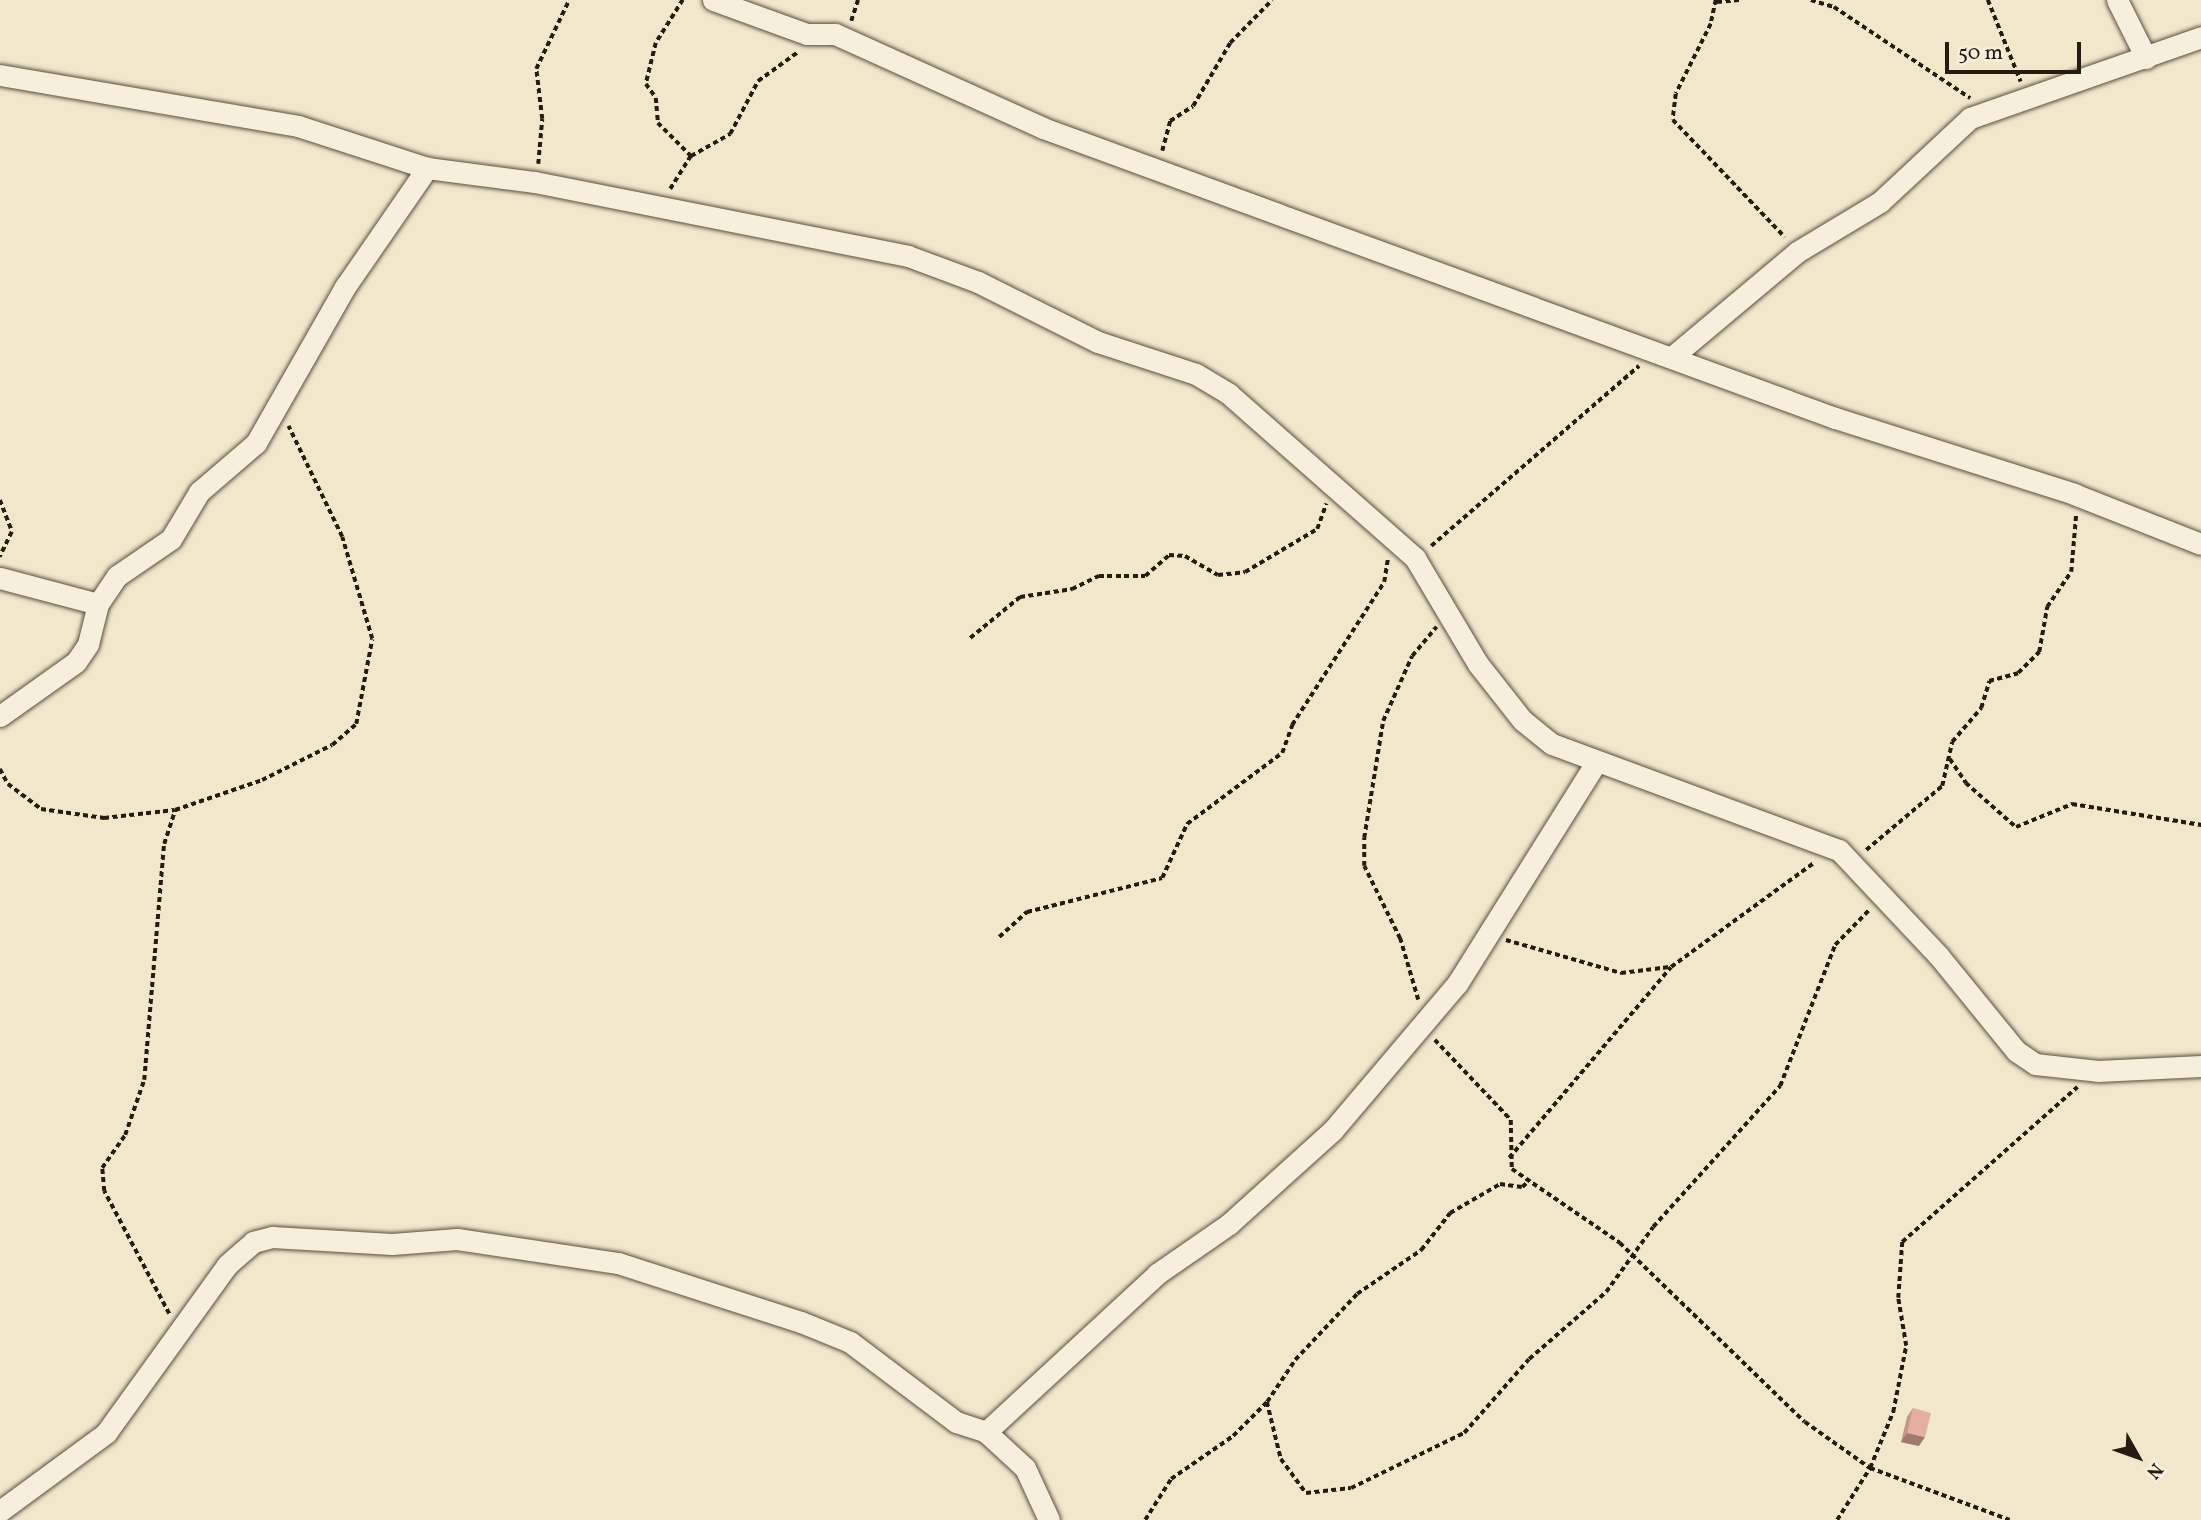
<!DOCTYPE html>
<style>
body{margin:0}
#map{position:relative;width:2201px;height:1520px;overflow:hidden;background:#f1e7cb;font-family:Vollkorn,serif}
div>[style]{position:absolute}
.path>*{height:3.5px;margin-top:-1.75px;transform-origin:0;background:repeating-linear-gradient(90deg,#271b0f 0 5px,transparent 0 8.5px)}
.roads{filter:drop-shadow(0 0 2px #5a4e3e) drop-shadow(0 0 2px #5a4e3e)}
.minor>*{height:21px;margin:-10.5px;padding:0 10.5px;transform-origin:10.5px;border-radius:10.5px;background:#f6efdd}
.wall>*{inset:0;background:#c59689}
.shaded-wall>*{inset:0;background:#a07a6f}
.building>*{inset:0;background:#e5af9f}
span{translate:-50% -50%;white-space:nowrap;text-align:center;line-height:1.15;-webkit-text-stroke:7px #f6efdd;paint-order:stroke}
.north{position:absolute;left:2103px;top:1422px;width:70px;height:70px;-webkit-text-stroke:5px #f6efdd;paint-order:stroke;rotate:130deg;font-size:19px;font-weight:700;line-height:28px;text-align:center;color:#271b0f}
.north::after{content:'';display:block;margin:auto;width:24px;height:32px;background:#271b0f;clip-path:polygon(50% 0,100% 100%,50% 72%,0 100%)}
.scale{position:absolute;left:1945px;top:42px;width:136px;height:32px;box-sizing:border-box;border:4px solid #271b0f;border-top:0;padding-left:9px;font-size:21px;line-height:24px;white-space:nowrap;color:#271b0f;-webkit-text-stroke:5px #f6efdd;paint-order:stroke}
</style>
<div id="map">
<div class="path">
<div style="left:683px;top:0;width:51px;rotate:122.1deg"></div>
<div style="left:656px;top:43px;width:42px;rotate:103.7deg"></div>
<div style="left:646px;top:84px;width:17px;rotate:54deg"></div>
<div style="left:656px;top:98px;width:25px;rotate:85deg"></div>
<div style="left:658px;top:123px;width:47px;rotate:45deg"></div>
<div style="left:1716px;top:0;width:25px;rotate:102deg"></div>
<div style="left:1711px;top:24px;width:78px;rotate:116.6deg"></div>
<div style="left:1676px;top:94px;width:26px;rotate:97deg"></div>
<div style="left:1673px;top:120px;width:162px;rotate:46.3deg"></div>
<div style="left:1811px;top:0;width:24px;rotate:17deg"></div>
<div style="left:1834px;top:7px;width:164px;rotate:33.8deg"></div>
<div style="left:1988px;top:0;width:88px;rotate:68.1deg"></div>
<div style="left:1717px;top:2px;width:25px;rotate:-5deg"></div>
<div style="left:851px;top:21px;width:22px;rotate:-72deg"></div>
<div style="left:1162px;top:151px;width:31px;rotate:-75deg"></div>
<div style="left:1170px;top:121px;width:27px;rotate:-33deg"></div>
<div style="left:1193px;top:106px;width:73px;rotate:-59.6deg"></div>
<div style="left:1230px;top:43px;width:60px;rotate:-45.7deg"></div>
<div style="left:538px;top:164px;width:45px;rotate:-84.9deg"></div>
<div style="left:542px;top:119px;width:50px;rotate:-96.8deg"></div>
<div style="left:536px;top:69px;width:76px;rotate:-64.4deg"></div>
<div style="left:670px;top:189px;width:39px;rotate:-58deg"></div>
<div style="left:691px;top:156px;width:45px;rotate:-29.4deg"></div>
<div style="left:730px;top:134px;width:60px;rotate:-62.2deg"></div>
<div style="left:758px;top:81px;width:49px;rotate:-35.9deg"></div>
<div style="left:0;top:500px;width:34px;rotate:69deg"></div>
<div style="left:12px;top:532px;width:28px;rotate:116deg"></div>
<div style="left:1431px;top:546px;width:275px;rotate:-40.9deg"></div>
<div style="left:970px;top:638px;width:65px;rotate:-39.4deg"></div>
<div style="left:1020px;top:597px;width:53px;rotate:-8.7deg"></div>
<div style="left:1072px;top:589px;width:30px;rotate:-26deg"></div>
<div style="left:1099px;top:576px;width:46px"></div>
<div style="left:1145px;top:576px;width:32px;rotate:-41deg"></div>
<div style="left:1169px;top:555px;width:16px;rotate:4deg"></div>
<div style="left:1185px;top:556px;width:38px;rotate:30deg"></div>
<div style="left:1218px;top:575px;width:27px;rotate:-6deg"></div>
<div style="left:1245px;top:572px;width:84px;rotate:-30.8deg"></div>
<div style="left:1317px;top:529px;width:27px;rotate:-70deg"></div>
<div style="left:1950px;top:759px;width:29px;rotate:56deg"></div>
<div style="left:1966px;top:783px;width:67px;rotate:41.3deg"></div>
<div style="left:2016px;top:827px;width:61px;rotate:-22.3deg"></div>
<div style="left:2072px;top:804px;width:131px;rotate:9.2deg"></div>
<div style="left:0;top:769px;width:17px;rotate:62deg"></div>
<div style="left:8px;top:784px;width:41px;rotate:37.1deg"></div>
<div style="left:41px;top:809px;width:64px;rotate:8.1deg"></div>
<div style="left:104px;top:818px;width:71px;rotate:-6.4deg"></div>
<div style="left:175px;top:810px;width:92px;rotate:-19deg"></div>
<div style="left:262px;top:780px;width:78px;rotate:-26.6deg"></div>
<div style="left:332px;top:745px;width:32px;rotate:-41deg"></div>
<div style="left:356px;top:724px;width:86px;rotate:-79.3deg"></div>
<div style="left:372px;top:639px;width:106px;rotate:-106.4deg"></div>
<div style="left:342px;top:537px;width:123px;rotate:-115.9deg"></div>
<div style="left:1866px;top:850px;width:99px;rotate:-40.1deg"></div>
<div style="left:1942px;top:786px;width:45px;rotate:-77.2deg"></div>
<div style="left:1952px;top:742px;width:45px;rotate:-49.5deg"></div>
<div style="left:1981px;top:708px;width:28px;rotate:-73deg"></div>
<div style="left:1989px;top:681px;width:30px;rotate:-15deg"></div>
<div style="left:2018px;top:673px;width:30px;rotate:-45deg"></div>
<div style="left:2039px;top:652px;width:46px;rotate:-79.9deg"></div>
<div style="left:2047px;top:607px;width:42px;rotate:-55.6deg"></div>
<div style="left:2071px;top:572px;width:58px;rotate:-85.1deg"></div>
<div style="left:999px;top:937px;width:38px;rotate:-42deg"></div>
<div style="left:1027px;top:912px;width:139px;rotate:-14.1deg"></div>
<div style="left:1162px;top:878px;width:60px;rotate:-65.2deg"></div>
<div style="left:1187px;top:824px;width:119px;rotate:-36.8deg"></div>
<div style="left:1282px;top:753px;width:30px;rotate:-70deg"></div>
<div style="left:1292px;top:725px;width:170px;rotate:-57.2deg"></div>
<div style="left:1384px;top:582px;width:24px;rotate:-81deg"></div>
<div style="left:1506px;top:940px;width:120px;rotate:16deg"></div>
<div style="left:1621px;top:973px;width:49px;rotate:-7deg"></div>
<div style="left:1418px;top:1000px;width:64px;rotate:-106.4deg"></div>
<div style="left:1400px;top:939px;width:81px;rotate:-116.3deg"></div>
<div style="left:1364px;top:866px;width:28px;rotate:-90deg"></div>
<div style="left:1364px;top:838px;width:119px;rotate:-80.8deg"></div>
<div style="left:1383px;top:721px;width:71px;rotate:-66deg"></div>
<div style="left:1412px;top:656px;width:38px;rotate:-50deg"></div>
<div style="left:1435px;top:1040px;width:110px;rotate:46.5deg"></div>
<div style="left:1511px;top:1120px;width:49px;rotate:88.8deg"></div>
<div style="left:1512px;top:1169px;width:131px;rotate:34.4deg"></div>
<div style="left:1620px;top:1243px;width:257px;rotate:44.1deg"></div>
<div style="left:1805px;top:1422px;width:80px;rotate:35.3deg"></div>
<div style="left:1870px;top:1468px;width:149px;rotate:20.4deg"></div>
<div style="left:1509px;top:1158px;width:250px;rotate:-49.7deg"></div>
<div style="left:1671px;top:967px;width:178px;rotate:-36.1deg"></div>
<div style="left:169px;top:1314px;width:139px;rotate:-117.9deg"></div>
<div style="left:104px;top:1191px;width:23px;rotate:-95deg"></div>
<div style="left:102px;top:1168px;width:40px;rotate:-55.1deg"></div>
<div style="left:125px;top:1135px;width:58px;rotate:-70.9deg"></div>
<div style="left:144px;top:1080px;width:237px;rotate:-85.2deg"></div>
<div style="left:164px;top:844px;width:36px;rotate:-72deg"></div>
<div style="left:1267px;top:1402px;width:59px;rotate:76.2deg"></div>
<div style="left:1281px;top:1459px;width:42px;rotate:53.7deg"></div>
<div style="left:1306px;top:1493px;width:45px;rotate:-6.3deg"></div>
<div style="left:1351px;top:1488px;width:126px;rotate:-26deg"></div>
<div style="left:1464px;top:1433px;width:98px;rotate:-48.7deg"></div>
<div style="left:1529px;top:1359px;width:102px;rotate:-41deg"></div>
<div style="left:1606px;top:1292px;width:80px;rotate:-54.1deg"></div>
<div style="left:1653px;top:1227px;width:190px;rotate:-48deg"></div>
<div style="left:1780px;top:1086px;width:151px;rotate:-68.7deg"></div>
<div style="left:1835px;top:945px;width:50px;rotate:-45.8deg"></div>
<div style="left:1145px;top:1520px;width:49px;rotate:-57.6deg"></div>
<div style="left:1171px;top:1479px;width:75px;rotate:-34.7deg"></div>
<div style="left:1233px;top:1436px;width:48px;rotate:-45deg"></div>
<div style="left:1267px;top:1402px;width:50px;rotate:-56.3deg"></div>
<div style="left:1295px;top:1360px;width:91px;rotate:-46.8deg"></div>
<div style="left:1357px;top:1294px;width:78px;rotate:-34.5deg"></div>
<div style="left:1421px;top:1250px;width:47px;rotate:-51.9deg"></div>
<div style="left:1450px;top:1213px;width:58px;rotate:-30.1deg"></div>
<div style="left:1500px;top:1184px;width:22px;rotate:8deg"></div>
<div style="left:1522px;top:1187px;width:9px;rotate:-41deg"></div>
<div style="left:1837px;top:1520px;width:62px;rotate:-57.6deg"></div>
<div style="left:1870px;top:1468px;width:61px;rotate:-67.7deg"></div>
<div style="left:1893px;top:1412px;width:67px;rotate:-78.9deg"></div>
<div style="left:1906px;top:1346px;width:49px;rotate:-99.5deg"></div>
<div style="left:1898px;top:1298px;width:56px;rotate:-85.9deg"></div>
<div style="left:1902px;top:1242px;width:234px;rotate:-41.5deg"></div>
</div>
<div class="roads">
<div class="minor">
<div style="left:713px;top:0;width:100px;rotate:19.9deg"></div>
<div style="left:807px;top:34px;width:28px"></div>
<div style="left:835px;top:34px;width:228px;rotate:24.3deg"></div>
<div style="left:1043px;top:128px;width:843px;rotate:20.11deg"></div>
<div style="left:1835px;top:418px;width:251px;rotate:17.6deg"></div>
<div style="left:2074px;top:494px;width:136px;rotate:21.5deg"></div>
<div style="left:2117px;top:0;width:65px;rotate:63.4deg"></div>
<div style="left:0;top:75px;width:302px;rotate:9.7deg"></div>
<div style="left:298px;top:126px;width:136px;rotate:18deg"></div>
<div style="left:427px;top:168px;width:109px;rotate:7.4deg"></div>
<div style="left:535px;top:182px;width:380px;rotate:11.2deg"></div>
<div style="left:908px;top:256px;width:75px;rotate:20.4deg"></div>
<div style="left:978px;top:282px;width:134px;rotate:26.6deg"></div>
<div style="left:1098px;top:342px;width:103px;rotate:18.1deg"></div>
<div style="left:1196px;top:374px;width:39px;rotate:31deg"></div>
<div style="left:1229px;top:394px;width:248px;rotate:41.4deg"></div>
<div style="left:1415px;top:558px;width:123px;rotate:59.3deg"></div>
<div style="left:1478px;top:664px;width:71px;rotate:51.8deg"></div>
<div style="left:1522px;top:720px;width:38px;rotate:39deg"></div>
<div style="left:1552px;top:744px;width:306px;rotate:20.3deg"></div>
<div style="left:1839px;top:850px;width:144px;rotate:46.7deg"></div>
<div style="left:1938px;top:955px;width:124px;rotate:50.9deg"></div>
<div style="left:2016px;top:1051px;width:23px;rotate:34deg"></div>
<div style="left:2035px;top:1064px;width:63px;rotate:6.3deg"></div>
<div style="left:2098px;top:1071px;width:103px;rotate:-2.8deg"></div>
<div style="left:1672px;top:357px;width:163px;rotate:-40deg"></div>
<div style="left:1797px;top:252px;width:97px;rotate:-31.1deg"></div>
<div style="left:1880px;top:202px;width:123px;rotate:-43deg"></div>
<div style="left:1970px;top:118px;width:245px;rotate:-19.3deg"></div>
<div style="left:0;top:578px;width:101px;rotate:14.9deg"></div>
<div style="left:0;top:716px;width:93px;rotate:-35.4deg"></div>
<div style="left:76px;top:662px;width:22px;rotate:-56deg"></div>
<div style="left:88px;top:644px;width:41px;rotate:-76deg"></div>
<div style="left:98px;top:604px;width:34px;rotate:-56deg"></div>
<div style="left:117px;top:576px;width:65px;rotate:-34.4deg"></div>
<div style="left:171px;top:539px;width:55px;rotate:-59.2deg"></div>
<div style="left:199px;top:492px;width:75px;rotate:-40.7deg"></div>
<div style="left:256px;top:443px;width:180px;rotate:-60.3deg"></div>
<div style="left:345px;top:287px;width:145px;rotate:-55.4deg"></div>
<div style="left:986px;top:1432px;width:233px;rotate:-42.7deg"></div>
<div style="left:1157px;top:1274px;width:88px;rotate:-34.8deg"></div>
<div style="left:1229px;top:1224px;width:140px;rotate:-42.1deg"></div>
<div style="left:1333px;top:1130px;width:192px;rotate:-49.7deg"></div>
<div style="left:1457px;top:984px;width:263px;rotate:-57.9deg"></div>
<div style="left:0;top:1511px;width:132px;rotate:-36.3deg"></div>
<div style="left:106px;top:1433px;width:207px;rotate:-54.2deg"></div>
<div style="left:227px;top:1265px;width:35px;rotate:-41deg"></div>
<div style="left:253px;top:1242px;width:20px;rotate:-15deg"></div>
<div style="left:272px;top:1237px;width:120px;rotate:3.3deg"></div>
<div style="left:392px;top:1244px;width:65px;rotate:-4.4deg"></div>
<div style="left:457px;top:1239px;width:163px;rotate:8.5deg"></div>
<div style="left:618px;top:1263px;width:192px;rotate:17.9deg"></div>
<div style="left:801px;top:1322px;width:53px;rotate:22.2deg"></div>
<div style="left:850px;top:1342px;width:133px;rotate:37deg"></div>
<div style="left:956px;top:1422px;width:32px;rotate:18deg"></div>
<div style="left:986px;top:1432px;width:53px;rotate:42.7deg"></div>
<div style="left:1025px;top:1468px;width:57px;rotate:65.2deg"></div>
</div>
</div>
<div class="wall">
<div style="clip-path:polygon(1913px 1408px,1919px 1446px,1901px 1442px,1907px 1417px)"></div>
</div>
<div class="shaded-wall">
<div style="clip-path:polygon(1907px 1433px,1925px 1437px,1919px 1446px,1901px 1442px)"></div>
</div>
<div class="building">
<div style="clip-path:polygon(1913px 1408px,1931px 1413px,1925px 1437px,1907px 1433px)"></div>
</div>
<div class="north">N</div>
<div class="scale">50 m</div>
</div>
